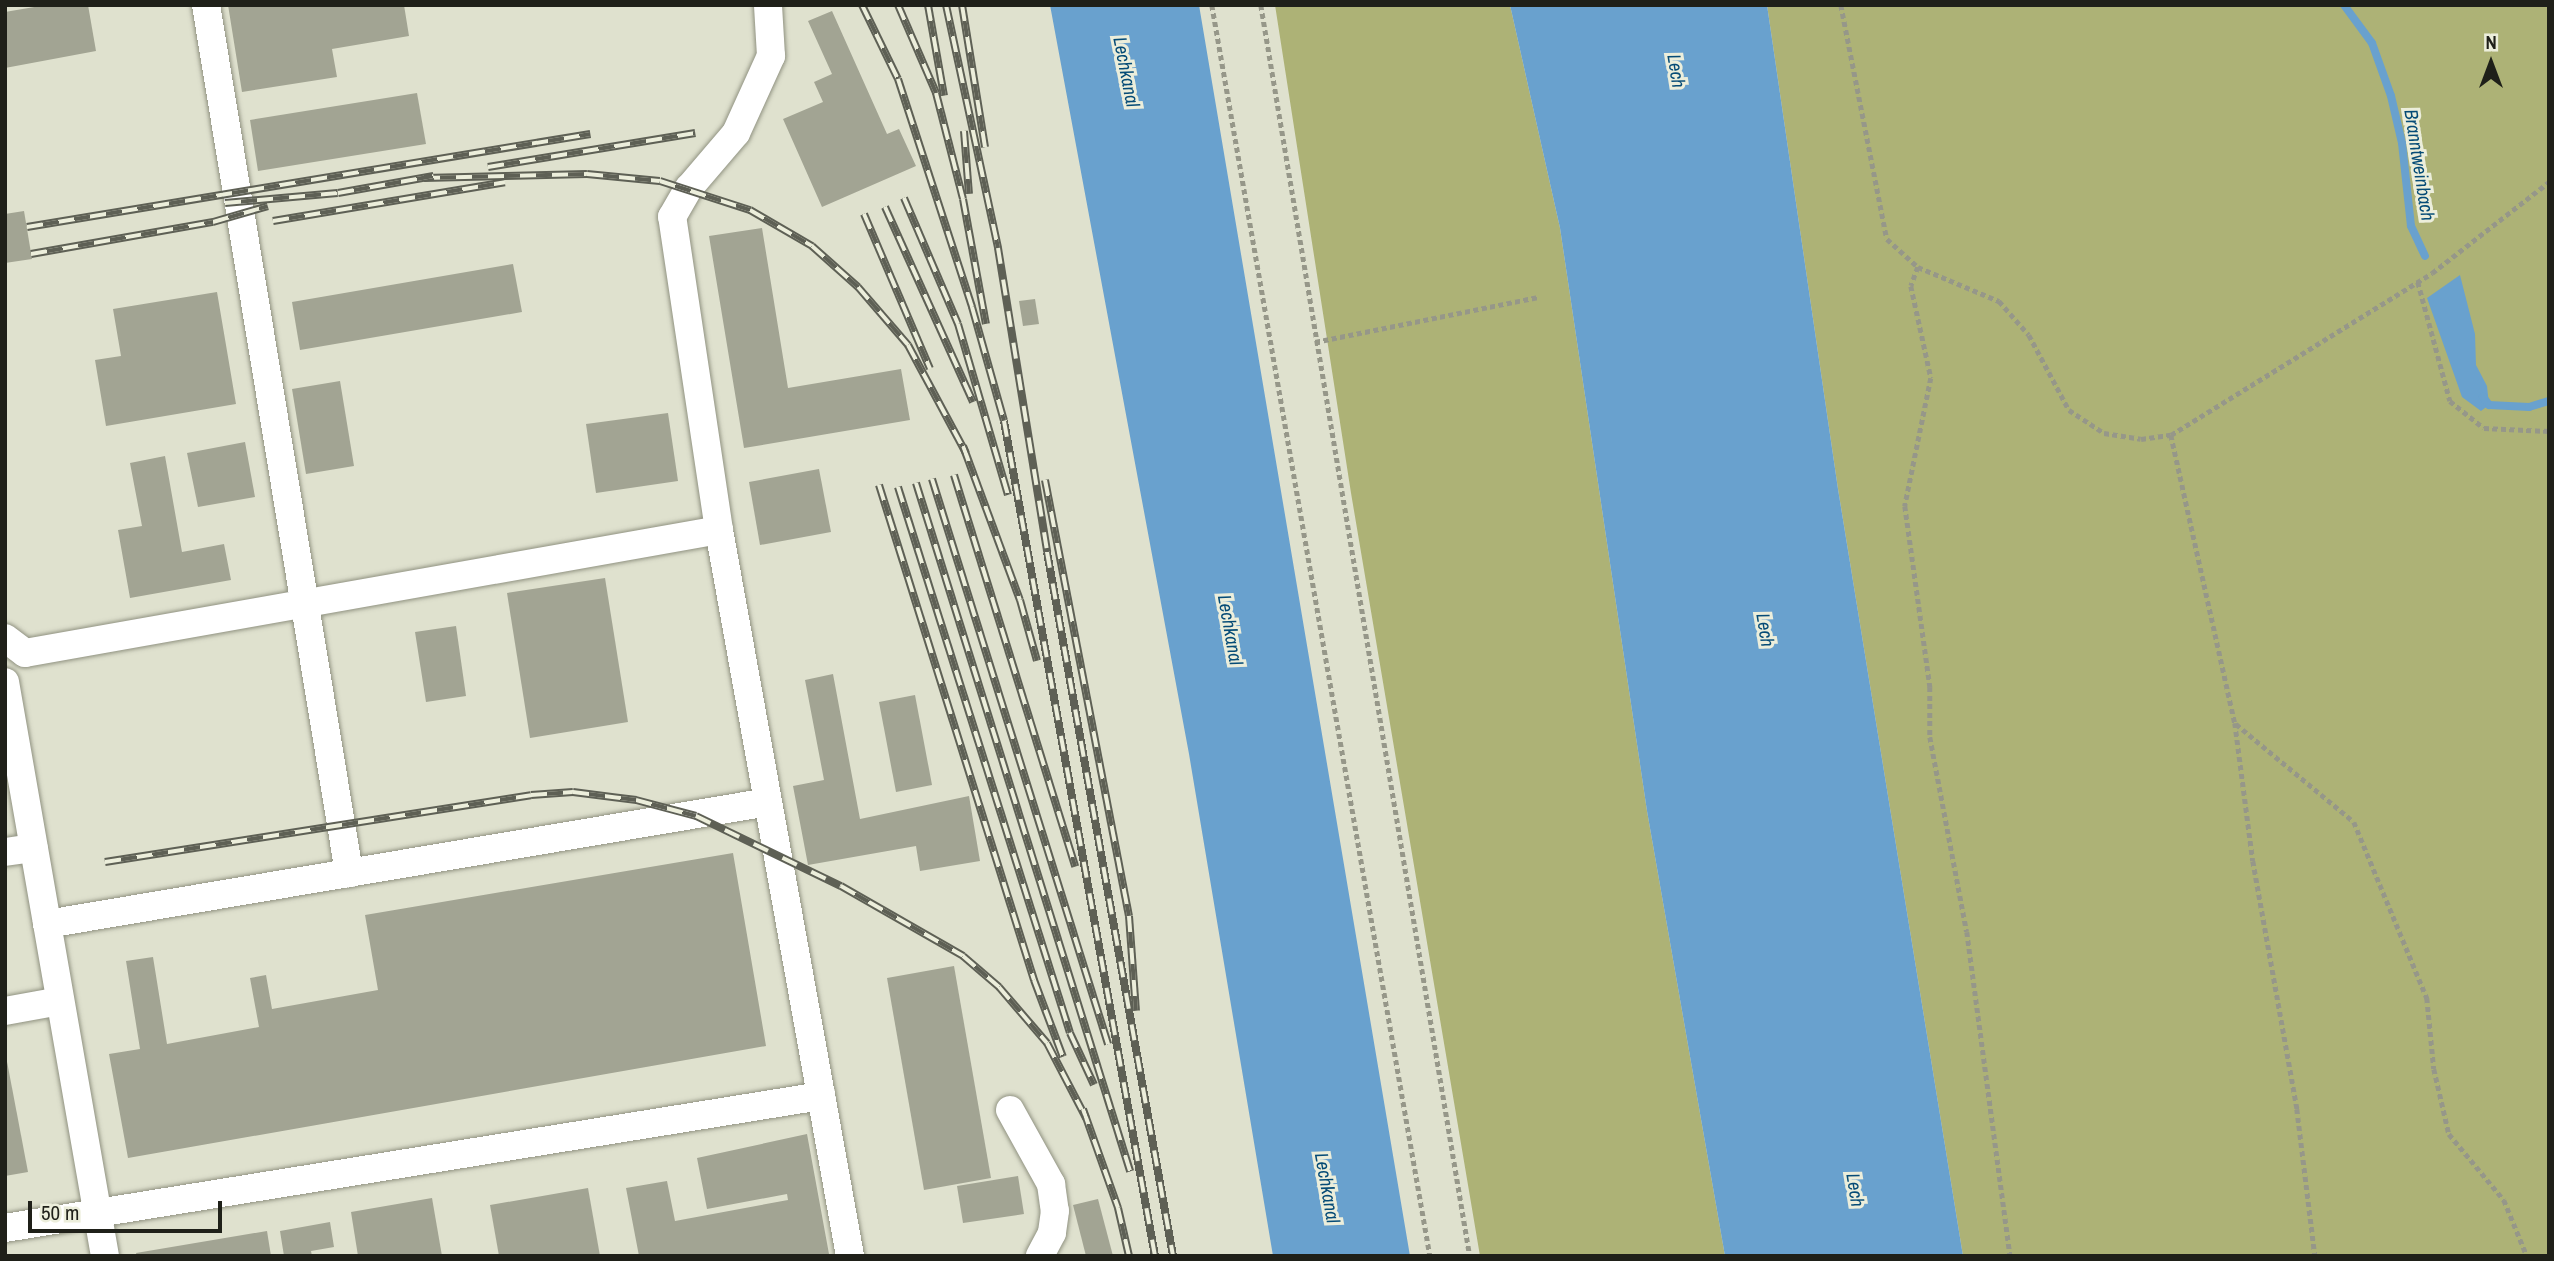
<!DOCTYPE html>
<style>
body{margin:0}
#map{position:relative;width:2554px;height:1261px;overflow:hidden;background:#dfe1ce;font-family:"Archivo Narrow",sans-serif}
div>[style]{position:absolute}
.green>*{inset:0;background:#adb276}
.water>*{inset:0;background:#69a1ce}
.stream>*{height:8px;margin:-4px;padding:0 4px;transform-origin:4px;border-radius:4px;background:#69a1ce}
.building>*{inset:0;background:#a2a493}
.path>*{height:4.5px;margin-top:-2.25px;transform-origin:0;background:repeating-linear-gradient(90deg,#969789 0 5px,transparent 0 8.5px)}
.roads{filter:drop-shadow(0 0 2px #909281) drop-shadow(0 0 2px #909281)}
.minor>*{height:28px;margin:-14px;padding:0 14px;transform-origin:14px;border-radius:14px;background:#fff}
.rail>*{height:8px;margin-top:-4px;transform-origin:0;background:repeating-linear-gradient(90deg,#eceedb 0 16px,#5e6055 0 32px);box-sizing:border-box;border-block:2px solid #5e6055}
span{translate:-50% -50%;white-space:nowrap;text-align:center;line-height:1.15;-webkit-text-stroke:6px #eceedb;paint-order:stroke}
.water-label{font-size:19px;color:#054b76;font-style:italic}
.frame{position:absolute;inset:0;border:7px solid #1f2019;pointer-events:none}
.north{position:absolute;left:2456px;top:28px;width:70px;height:70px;-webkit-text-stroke:5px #eceedb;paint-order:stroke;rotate:0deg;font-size:19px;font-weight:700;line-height:28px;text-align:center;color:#1f2019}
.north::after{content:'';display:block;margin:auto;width:24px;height:32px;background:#1f2019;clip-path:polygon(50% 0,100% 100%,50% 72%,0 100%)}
.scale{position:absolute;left:28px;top:1201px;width:194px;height:32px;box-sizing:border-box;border:4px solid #1f2019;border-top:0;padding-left:9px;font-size:21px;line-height:24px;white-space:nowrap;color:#1f2019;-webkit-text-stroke:5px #eceedb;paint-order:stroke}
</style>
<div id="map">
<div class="green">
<div style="clip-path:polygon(1275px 5px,1510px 5px,1560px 228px,1647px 811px,1725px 1256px,1480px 1256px,1351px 493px)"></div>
<div style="clip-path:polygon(1767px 5px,2549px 5px,2549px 1256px,1963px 1256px,1838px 489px)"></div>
</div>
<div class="water">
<div style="clip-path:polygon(1050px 5px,1199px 5px,1410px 1256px,1273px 1256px,1189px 754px)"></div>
<div style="clip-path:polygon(1510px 5px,1767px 5px,1838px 489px,1963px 1256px,1725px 1256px,1647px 811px,1560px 228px)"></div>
<div style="clip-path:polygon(2460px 275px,2475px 334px,2476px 365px,2487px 386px,2489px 405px,2481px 411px,2462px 397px,2427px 298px)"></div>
</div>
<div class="stream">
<div style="left:2344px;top:5px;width:47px;rotate:53.6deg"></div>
<div style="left:2372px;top:43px;width:56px;rotate:70.3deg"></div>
<div style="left:2391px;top:96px;width:48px;rotate:76.8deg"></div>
<div style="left:2402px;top:143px;width:83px;rotate:83.8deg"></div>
<div style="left:2411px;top:226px;width:33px;rotate:65deg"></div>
<div style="left:2483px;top:397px;width:10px;rotate:53deg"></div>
<div style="left:2489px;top:405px;width:40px;rotate:2.9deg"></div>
<div style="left:2529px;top:407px;width:21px;rotate:-17deg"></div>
</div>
<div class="building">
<div style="clip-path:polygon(46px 5px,88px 5px,96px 51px,5px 68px,5px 12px)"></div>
<div style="clip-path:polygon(228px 5px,404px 5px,409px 36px,332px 49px,337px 77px,242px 92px)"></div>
<div style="clip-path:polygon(832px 11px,887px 134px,899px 129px,916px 166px,822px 207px,783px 119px,823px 102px,814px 82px,832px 74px,808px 21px)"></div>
<div style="clip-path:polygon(417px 93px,426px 144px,258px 171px,250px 120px)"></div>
<div style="clip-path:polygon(24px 211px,32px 259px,5px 263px,5px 214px)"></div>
<div style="clip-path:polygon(762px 228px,788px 388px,901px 369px,910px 420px,744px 448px,709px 236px)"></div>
<div style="clip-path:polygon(513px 264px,522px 312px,300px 350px,292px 302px)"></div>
<div style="clip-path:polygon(217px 292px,236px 404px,106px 426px,95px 360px,121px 356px,113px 309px)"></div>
<div style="clip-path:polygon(1035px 299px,1039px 324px,1023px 326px,1019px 301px)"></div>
<div style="clip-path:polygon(340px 381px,354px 466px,306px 474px,292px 389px)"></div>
<div style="clip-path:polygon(668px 413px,678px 481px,596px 493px,586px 424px)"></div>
<div style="clip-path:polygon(245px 442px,255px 497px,198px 507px,187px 453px)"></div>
<div style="clip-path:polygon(165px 456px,182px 552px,224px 544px,231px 580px,130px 598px,118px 530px,142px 526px,130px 463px)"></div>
<div style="clip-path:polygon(819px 469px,831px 532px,760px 545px,749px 482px)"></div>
<div style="clip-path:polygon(605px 578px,628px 722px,530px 738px,507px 593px)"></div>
<div style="clip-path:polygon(456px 626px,466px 696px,426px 702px,415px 632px)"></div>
<div style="clip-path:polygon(833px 674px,860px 819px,969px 796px,980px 861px,920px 871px,916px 846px,808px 865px,793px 786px,824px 780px,805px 680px)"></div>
<div style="clip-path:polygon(915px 695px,932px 785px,896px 792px,879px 702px)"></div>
<div style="clip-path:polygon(733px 853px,766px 1046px,128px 1158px,109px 1054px,140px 1049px,126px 961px,153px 957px,167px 1044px,259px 1027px,250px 978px,266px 975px,272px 1009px,378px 990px,365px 915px)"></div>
<div style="clip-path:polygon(954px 966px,991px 1178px,924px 1190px,887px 978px)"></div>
<div style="clip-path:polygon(5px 1051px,28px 1172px,5px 1176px)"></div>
<div style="clip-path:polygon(807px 1134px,829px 1254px,639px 1256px,626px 1188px,667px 1181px,675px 1221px,788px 1200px,787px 1194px,707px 1209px,697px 1158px)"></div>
<div style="clip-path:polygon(1018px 1176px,1024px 1214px,963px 1223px,957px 1186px)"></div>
<div style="clip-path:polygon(588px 1188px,600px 1256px,499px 1256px,490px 1205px)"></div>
<div style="clip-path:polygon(432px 1198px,442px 1256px,358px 1256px,351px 1212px)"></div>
<div style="clip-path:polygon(1098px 1199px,1113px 1256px,1086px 1256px,1073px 1205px)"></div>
<div style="clip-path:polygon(330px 1222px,334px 1247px,311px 1251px,312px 1256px,284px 1256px,280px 1231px)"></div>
<div style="clip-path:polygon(267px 1231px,271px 1256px,137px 1256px,136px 1253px)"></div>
</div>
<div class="path">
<div style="left:1212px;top:5px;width:1270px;rotate:80.11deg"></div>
<div style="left:1261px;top:5px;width:1268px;rotate:80.52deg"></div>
<div style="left:1841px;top:5px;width:238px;rotate:78.9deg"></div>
<div style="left:1887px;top:239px;width:42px;rotate:42.1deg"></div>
<div style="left:1918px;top:267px;width:88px;rotate:22.8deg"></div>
<div style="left:1999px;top:301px;width:45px;rotate:48.6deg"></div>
<div style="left:2029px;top:335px;width:85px;rotate:61.9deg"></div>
<div style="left:2069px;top:410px;width:42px;rotate:33.3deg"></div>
<div style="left:2104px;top:433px;width:37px;rotate:9deg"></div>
<div style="left:2141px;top:439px;width:30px;rotate:-8deg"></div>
<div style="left:2171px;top:435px;width:295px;rotate:77.5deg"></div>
<div style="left:2235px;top:723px;width:139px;rotate:82.6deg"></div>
<div style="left:2253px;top:861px;width:252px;rotate:79.9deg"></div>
<div style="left:2297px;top:1109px;width:148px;rotate:83deg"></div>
<div style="left:1918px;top:267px;width:20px;rotate:110deg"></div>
<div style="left:1911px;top:286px;width:94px;rotate:77.7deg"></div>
<div style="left:1931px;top:378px;width:131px;rotate:101.5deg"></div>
<div style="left:1905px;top:506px;width:183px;rotate:82.1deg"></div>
<div style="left:1930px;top:687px;width:50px;rotate:90deg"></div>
<div style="left:1930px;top:737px;width:198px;rotate:79.3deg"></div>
<div style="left:1967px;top:932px;width:327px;rotate:82.4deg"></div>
<div style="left:2418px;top:282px;width:123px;rotate:74.9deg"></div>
<div style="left:2450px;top:401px;width:43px;rotate:38.5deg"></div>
<div style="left:2484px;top:428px;width:65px;rotate:2.6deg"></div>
<div style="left:1315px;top:342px;width:228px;rotate:-11.4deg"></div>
<div style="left:2171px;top:435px;width:307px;rotate:-31.8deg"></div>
<div style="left:2432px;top:273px;width:148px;rotate:-37.9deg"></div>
<div style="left:2236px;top:724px;width:153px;rotate:39.7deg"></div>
<div style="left:2354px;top:822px;width:191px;rotate:67.5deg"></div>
<div style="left:2427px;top:998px;width:71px;rotate:84.4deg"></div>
<div style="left:2434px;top:1069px;width:67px;rotate:77deg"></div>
<div style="left:2449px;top:1134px;width:86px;rotate:50.2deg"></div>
<div style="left:2504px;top:1200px;width:61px;rotate:67.7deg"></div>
</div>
<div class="roads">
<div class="minor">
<div style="left:206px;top:5px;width:880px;rotate:80.64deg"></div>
<div style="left:719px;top:530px;width:738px;rotate:79.77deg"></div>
<div style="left:5px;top:638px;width:25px;rotate:37deg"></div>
<div style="left:25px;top:653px;width:705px;rotate:-10.05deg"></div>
<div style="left:719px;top:530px;width:317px;rotate:-98.5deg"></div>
<div style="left:672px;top:217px;width:34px;rotate:-60deg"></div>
<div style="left:689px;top:188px;width:72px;rotate:-49.5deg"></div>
<div style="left:736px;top:133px;width:85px;rotate:-65.6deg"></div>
<div style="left:771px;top:56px;width:51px;rotate:-93.4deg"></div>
<div style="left:5px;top:682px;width:583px;rotate:80.12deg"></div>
<div style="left:5px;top:852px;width:29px;rotate:-8deg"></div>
<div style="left:47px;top:924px;width:731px;rotate:-9.6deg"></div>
<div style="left:5px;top:1011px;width:56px;rotate:-10.3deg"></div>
<div style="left:1010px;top:1110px;width:85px;rotate:61deg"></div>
<div style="left:1051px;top:1184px;width:27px;rotate:82deg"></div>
<div style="left:1055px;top:1211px;width:22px;rotate:98deg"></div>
<div style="left:1052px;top:1233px;width:26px;rotate:118deg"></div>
<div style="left:5px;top:1228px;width:827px;rotate:-9.19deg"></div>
</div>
</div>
<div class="rail">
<div style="left:862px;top:5px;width:82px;rotate:64.1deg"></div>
<div style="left:898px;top:79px;width:240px;rotate:72deg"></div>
<div style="left:972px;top:307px;width:118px;rotate:74.3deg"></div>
<div style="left:1004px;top:421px;width:849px;rotate:79.75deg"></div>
<div style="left:898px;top:5px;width:96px;rotate:66.6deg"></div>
<div style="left:936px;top:93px;width:109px;rotate:75.7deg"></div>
<div style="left:963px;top:199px;width:127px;rotate:79.6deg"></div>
<div style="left:928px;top:5px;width:92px;rotate:80deg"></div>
<div style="left:946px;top:5px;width:249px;rotate:77.9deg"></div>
<div style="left:998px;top:248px;width:308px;rotate:80.8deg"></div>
<div style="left:1047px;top:552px;width:715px;rotate:79.85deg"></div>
<div style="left:962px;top:5px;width:144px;rotate:80.8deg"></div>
<div style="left:964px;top:131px;width:63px;rotate:85.5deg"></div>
<div style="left:488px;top:167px;width:210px;rotate:-9.3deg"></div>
<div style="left:424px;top:178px;width:163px;rotate:-1.4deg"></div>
<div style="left:587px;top:174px;width:73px;rotate:5.5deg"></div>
<div style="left:660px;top:181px;width:95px;rotate:17.9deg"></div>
<div style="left:750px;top:210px;width:72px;rotate:30.1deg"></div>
<div style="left:812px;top:246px;width:62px;rotate:41.7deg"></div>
<div style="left:858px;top:287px;width:77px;rotate:49.2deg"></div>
<div style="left:908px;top:345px;width:123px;rotate:61.8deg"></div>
<div style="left:904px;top:198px;width:137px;rotate:66.8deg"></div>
<div style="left:958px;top:324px;width:178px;rotate:73.7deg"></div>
<div style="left:225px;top:203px;width:113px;rotate:-5.1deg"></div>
<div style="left:338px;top:193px;width:97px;rotate:-10.1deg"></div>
<div style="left:885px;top:207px;width:214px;rotate:65.7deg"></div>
<div style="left:864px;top:214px;width:168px;rotate:66.9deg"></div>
<div style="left:273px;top:221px;width:235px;rotate:-9.5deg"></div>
<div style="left:27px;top:227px;width:571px;rotate:-9.38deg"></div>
<div style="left:31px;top:254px;width:185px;rotate:-10deg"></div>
<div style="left:213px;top:222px;width:57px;rotate:-16.2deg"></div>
<div style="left:963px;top:446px;width:164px;rotate:69.7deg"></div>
<div style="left:1020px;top:600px;width:63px;rotate:74.4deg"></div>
<div style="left:954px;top:475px;width:410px;rotate:72.8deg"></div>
<div style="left:932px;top:479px;width:592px;rotate:72.7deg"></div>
<div style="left:1045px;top:480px;width:444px;rotate:79.1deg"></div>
<div style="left:1129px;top:916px;width:95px;rotate:85.8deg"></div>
<div style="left:916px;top:483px;width:721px;rotate:72.72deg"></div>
<div style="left:879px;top:485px;width:519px;rotate:72.61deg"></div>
<div style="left:1034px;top:980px;width:82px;rotate:69.4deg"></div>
<div style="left:898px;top:487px;width:572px;rotate:72.51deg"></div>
<div style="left:1070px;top:1033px;width:57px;rotate:65.2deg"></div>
<div style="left:105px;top:862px;width:431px;rotate:-8.9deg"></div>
<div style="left:531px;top:795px;width:42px;rotate:-4.1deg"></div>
<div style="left:573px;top:792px;width:64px;rotate:7.2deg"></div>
<div style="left:636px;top:800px;width:62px;rotate:14.9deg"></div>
<div style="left:696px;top:816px;width:161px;rotate:25.8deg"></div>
<div style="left:841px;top:886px;width:141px;rotate:29.8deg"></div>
<div style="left:963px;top:956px;width:48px;rotate:40.7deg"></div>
<div style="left:999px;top:987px;width:74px;rotate:49.4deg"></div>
<div style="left:1047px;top:1043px;width:85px;rotate:62.5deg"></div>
<div style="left:1083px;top:1109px;width:105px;rotate:70.5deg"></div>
<div style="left:1118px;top:1208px;width:49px;rotate:77.1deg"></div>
</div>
<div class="water-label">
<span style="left:1676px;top:71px;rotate:81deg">Lech</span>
<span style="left:1126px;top:72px;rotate:79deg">Lechkanal</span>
<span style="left:2419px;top:165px;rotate:81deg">Branntweinbach</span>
<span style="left:1230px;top:630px;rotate:80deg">Lechkanal</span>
<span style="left:1765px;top:630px;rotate:81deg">Lech</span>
<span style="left:1327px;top:1188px;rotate:80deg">Lechkanal</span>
<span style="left:1855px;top:1190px;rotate:81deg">Lech</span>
</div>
<div class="frame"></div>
<div class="north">N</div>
<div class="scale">50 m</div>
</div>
